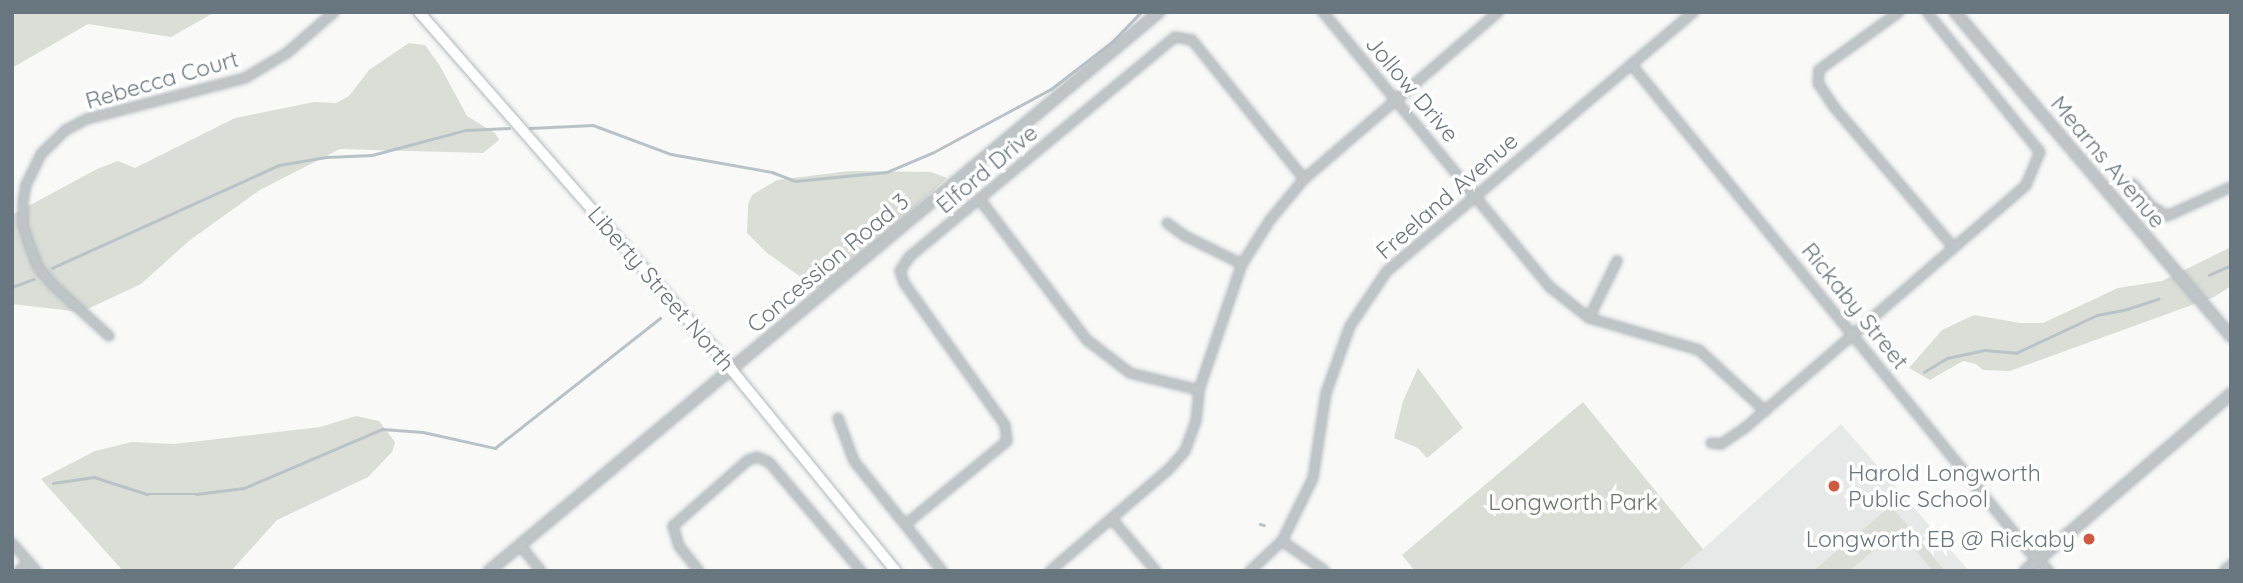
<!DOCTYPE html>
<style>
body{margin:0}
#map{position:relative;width:2243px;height:583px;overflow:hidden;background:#f9f9f8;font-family:Quicksand,sans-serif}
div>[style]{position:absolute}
.built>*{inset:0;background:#e7e8e8}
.green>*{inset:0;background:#daded7}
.stream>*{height:2.5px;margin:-1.25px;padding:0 1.25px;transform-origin:1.25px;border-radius:1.25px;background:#b9c3c7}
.roads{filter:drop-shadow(0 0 2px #b2b8bc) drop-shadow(0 0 2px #b2b8bc)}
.minor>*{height:8px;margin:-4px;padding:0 4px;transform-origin:4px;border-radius:4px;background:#bfc4c7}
.tertiary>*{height:10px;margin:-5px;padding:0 5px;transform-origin:5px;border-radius:5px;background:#bfc4c7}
.secondary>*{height:10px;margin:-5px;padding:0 5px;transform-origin:5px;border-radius:5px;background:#fff}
.dots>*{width:19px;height:19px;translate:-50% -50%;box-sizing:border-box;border:4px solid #fff;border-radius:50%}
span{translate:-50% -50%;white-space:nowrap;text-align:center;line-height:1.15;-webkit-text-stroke:7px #fff;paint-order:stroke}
.street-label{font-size:23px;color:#67767f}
.poi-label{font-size:23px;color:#67767f}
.left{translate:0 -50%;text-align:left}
.right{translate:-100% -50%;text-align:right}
.park-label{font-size:23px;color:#6a7866}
.frame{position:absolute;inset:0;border:14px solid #67767f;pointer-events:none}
</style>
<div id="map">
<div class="built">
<div style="clip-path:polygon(1841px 424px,1969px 571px,1677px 571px,1703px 549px)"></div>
</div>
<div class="green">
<div style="clip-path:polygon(12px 12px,215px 12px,171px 37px,88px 24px,12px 68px)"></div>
<div style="clip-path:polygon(409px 43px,425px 45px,440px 66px,467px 116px,495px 133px,499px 140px,483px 153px,340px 149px,260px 190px,190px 240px,141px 284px,81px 312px,12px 304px,12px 215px,97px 169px,118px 161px,135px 168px,235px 118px,314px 102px,336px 103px,349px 96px,369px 70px)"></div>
<div style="clip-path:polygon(849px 171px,931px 172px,947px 178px,822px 292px,767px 253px,747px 233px,748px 205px,752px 195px,777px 180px)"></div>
<div style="clip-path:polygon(2231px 247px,2231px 286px,2214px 297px,2010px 371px,1983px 370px,1976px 364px,1963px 361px,1930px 380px,1909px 368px,1942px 330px,1974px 315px,2020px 323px,2043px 323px,2118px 288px,2162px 281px)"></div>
<div style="clip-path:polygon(1418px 368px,1463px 428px,1427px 458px,1418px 448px,1394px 438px,1403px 401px)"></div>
<div style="clip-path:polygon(1583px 402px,1703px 549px,1677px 571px,1415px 571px,1402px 555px)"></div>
<div style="clip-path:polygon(356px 416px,379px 421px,395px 442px,392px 452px,368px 477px,277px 520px,231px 571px,123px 571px,41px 479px,95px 451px,132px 442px,174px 444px,320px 427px)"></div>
<div style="clip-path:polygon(1891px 506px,1945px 571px,1933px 571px,1898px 530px,1849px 571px,1813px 571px)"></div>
</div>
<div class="stream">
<div style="left:530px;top:128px;width:63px;rotate:-2.7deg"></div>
<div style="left:593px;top:125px;width:83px;rotate:20.4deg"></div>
<div style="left:671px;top:154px;width:103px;rotate:10.1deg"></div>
<div style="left:772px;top:172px;width:25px;rotate:21deg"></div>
<div style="left:795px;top:181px;width:92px;rotate:-5.6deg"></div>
<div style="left:887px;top:172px;width:49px;rotate:-22.9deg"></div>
<div style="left:932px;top:153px;width:135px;rotate:-28.3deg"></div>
<div style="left:1051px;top:89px;width:77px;rotate:-37.6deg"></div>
<div style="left:1112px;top:42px;width:42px;rotate:-46deg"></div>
<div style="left:52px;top:268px;width:249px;rotate:-24.4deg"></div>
<div style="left:279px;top:165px;width:49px;rotate:-9.5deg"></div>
<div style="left:327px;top:157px;width:45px;rotate:-2.5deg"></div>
<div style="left:372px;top:155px;width:97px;rotate:-14.9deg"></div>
<div style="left:466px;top:130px;width:43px;rotate:-2.7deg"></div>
<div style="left:2209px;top:275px;width:24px;rotate:-24deg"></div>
<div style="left:12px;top:287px;width:23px;rotate:-20deg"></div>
<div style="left:1924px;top:372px;width:27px;rotate:-31deg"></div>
<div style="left:1947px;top:358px;width:38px;rotate:-12deg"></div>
<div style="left:1984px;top:350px;width:32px;rotate:5deg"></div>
<div style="left:2016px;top:353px;width:89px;rotate:-25.1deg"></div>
<div style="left:2097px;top:315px;width:31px;rotate:-11deg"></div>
<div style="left:2127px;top:309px;width:33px;rotate:-18deg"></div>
<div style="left:53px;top:483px;width:41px;rotate:-8.3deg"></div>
<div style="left:94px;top:477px;width:56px;rotate:17.8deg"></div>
<div style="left:147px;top:494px;width:49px"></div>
<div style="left:196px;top:494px;width:48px;rotate:-7.1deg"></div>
<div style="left:244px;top:488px;width:150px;rotate:-23.1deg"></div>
<div style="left:382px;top:429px;width:41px;rotate:4.2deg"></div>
<div style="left:423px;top:432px;width:74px;rotate:12.5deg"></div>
<div style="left:495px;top:448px;width:210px;rotate:-38.2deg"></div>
<div style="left:1260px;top:524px;width:4px;rotate:14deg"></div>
</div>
<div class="roads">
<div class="minor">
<div style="left:1323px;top:12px;width:357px;rotate:50.5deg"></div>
<div style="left:1550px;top:287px;width:50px;rotate:38.5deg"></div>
<div style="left:1589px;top:318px;width:115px;rotate:16.2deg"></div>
<div style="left:1699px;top:350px;width:90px;rotate:42.7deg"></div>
<div style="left:1899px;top:12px;width:99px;rotate:144.1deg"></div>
<div style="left:1819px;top:70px;width:13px;rotate:94deg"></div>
<div style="left:1818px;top:83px;width:29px;rotate:56deg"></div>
<div style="left:1834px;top:107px;width:185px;rotate:49.6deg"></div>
<div style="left:1631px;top:64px;width:629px;rotate:50.74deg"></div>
<div style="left:2029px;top:551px;width:28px;rotate:45deg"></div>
<div style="left:2133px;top:184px;width:27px;rotate:51deg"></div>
<div style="left:2150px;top:205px;width:20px;rotate:33deg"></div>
<div style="left:2167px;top:216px;width:70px;rotate:-24.4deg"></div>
<div style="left:981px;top:201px;width:175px;rotate:52.7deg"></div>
<div style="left:1087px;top:340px;width:54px;rotate:37.5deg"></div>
<div style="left:1130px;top:373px;width:71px;rotate:13.8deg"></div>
<div style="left:1167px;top:223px;width:22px;rotate:36deg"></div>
<div style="left:1185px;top:236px;width:64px;rotate:26.2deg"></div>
<div style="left:1589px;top:318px;width:64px;rotate:-63.8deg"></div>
<div style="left:109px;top:336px;width:76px;rotate:-137.7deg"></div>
<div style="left:53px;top:285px;width:23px;rotate:-130deg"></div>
<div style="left:38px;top:267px;width:25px;rotate:-111deg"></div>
<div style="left:29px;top:244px;width:21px;rotate:-107deg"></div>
<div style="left:23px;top:224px;width:21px;rotate:-90deg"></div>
<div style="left:23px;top:203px;width:18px;rotate:-81deg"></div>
<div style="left:26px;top:185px;width:34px;rotate:-64deg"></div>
<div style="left:41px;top:154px;width:35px;rotate:-44deg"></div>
<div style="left:66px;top:130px;width:24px;rotate:-28deg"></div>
<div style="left:87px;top:119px;width:163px;rotate:-14.5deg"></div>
<div style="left:245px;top:78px;width:49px;rotate:-30.8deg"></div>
<div style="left:287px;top:53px;width:62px;rotate:-41.1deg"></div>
<div style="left:838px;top:418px;width:46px;rotate:69.6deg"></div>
<div style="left:854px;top:461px;width:141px;rotate:51.3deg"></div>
<div style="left:1711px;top:443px;width:10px;rotate:6deg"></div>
<div style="left:1721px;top:444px;width:30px;rotate:-34deg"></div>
<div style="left:1746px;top:427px;width:370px;rotate:-40.8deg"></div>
<div style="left:2026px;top:185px;width:36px;rotate:-67deg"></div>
<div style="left:2040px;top:152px;width:180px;rotate:-128.9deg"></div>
<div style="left:1112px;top:519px;width:68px;rotate:49.8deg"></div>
<div style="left:906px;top:524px;width:131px;rotate:-39.4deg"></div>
<div style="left:1007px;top:441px;width:16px;rotate:-97deg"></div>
<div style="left:1005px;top:425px;width:174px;rotate:-125.4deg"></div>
<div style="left:904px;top:283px;width:13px;rotate:-108deg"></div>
<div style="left:900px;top:271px;width:17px;rotate:-57deg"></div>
<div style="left:909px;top:257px;width:345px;rotate:-39.6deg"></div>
<div style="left:1175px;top:37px;width:17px;rotate:10deg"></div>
<div style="left:1192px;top:40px;width:179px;rotate:51.1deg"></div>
<div style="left:1282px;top:541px;width:52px;rotate:34.9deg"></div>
<div style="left:12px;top:543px;width:37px;rotate:49deg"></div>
<div style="left:520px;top:545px;width:33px;rotate:51deg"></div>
<div style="left:19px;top:571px;width:13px;rotate:-42deg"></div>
<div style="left:699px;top:571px;width:32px;rotate:-129deg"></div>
<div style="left:679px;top:546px;width:21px;rotate:-107deg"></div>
<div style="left:673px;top:526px;width:100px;rotate:-41.3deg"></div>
<div style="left:748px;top:460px;width:9px;rotate:-18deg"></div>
<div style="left:757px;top:457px;width:13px;rotate:23deg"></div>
<div style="left:769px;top:462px;width:143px;rotate:49.8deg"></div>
<div style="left:1050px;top:571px;width:155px;rotate:-40.6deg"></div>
<div style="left:1168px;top:470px;width:25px;rotate:-48deg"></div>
<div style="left:1185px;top:451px;width:32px;rotate:-70deg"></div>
<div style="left:1196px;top:421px;width:31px;rotate:-84deg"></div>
<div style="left:1199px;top:390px;width:133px;rotate:-71.2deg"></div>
<div style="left:1242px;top:264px;width:52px;rotate:-57.5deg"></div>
<div style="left:1270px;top:220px;width:53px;rotate:-50.3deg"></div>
<div style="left:1304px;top:179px;width:256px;rotate:-40.7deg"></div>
<div style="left:1250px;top:571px;width:44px;rotate:-43.2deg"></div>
<div style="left:1282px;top:541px;width:70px;rotate:-63.8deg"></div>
<div style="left:1313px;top:478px;width:86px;rotate:-81.3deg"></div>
<div style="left:1326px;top:393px;width:71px;rotate:-70.3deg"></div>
<div style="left:1350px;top:326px;width:66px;rotate:-56.1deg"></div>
<div style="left:1387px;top:271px;width:401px;rotate:-40.2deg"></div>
<div style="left:2224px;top:571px;width:9px;rotate:-41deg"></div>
</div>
<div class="tertiary">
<div style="left:1955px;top:12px;width:426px;rotate:49.6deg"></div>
<div style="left:489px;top:571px;width:873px;rotate:-39.84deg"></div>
<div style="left:2025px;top:571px;width:272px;rotate:-40.7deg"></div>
</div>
<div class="secondary">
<div style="left:419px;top:12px;width:474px;rotate:48.8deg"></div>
<div style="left:731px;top:369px;width:261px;rotate:50.8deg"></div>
</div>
</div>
<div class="dots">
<div style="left:1834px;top:486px;background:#d05a41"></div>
<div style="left:2089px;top:539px;background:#d05a41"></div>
</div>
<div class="street-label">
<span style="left:162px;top:80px;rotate:-16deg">Rebecca Court</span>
<span style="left:1412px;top:89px;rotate:50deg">Jollow Drive</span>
<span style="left:2108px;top:162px;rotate:50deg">Mearns Avenue</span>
<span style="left:987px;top:169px;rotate:-40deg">Elford Drive</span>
<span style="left:1447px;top:196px;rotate:-41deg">Freeland Avenue</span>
<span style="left:828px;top:263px;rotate:-40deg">Concession Road 3</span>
<span style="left:661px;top:289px;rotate:49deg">Liberty Street North</span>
<span style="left:1855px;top:306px;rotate:51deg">Rickaby Street</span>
</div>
<div class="poi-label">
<span class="left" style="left:1848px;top:486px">Harold Longworth<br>Public School</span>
<span class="right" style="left:2075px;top:539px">Longworth EB @ Rickaby</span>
</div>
<div class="park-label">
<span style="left:1573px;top:502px">Longworth Park</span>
</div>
<div class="frame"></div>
</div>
